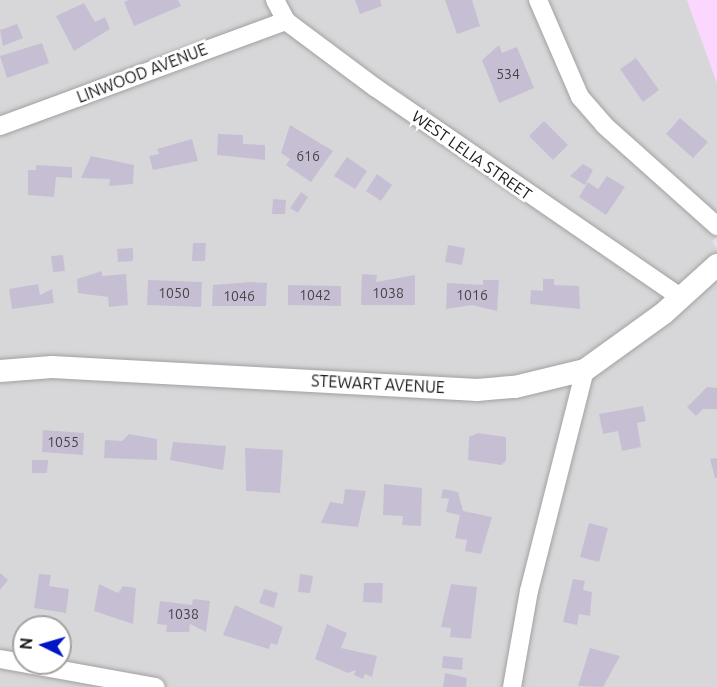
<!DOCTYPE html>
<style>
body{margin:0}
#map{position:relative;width:717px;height:687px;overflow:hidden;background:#e7dfed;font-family:Ubuntu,sans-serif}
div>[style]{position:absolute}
.residential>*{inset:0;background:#d7d7d9}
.education>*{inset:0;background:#fbd6ff}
.building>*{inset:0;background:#c6bfd4}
.roads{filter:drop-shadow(0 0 2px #a1a1a1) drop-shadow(0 0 2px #a1a1a1)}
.minor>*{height:18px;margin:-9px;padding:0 9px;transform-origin:9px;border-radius:9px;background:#fff}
.tertiary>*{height:22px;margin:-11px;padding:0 11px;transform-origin:11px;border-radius:11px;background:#fff}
span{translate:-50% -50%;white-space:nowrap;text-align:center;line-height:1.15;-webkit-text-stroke:6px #fff;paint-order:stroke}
.number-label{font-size:14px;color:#454348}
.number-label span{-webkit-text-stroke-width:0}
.street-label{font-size:16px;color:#1a1a1a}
.north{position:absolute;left:12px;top:615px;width:60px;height:60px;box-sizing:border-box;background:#fff;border:2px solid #a3a3a3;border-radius:50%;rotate:275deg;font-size:16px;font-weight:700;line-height:24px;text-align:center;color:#1a1a1a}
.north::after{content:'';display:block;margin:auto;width:21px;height:27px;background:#0015c5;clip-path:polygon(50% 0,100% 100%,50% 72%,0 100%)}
</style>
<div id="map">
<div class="residential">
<div style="clip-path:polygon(evenodd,0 0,687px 0,717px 83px,717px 236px,712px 241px,717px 249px,717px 687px,0 687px,0 0,24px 627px,60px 627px,60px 663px,24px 663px,24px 627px)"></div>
</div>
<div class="education">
<div style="clip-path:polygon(687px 0,717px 0,717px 83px)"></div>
</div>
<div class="building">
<div style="clip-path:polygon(128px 0,178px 0,181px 6px,134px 26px,124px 2px)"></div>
<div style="clip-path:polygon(355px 0,380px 0,382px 6px,360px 14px)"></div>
<div style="clip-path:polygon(445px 0,472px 0,480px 26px,457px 34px)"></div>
<div style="clip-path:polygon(84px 3px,95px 22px,105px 17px,110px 29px,74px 51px,56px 16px)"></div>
<div style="clip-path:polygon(17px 24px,23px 38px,3px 46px,0 30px)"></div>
<div style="clip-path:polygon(42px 43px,49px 63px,7px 78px,0 56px)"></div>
<div style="clip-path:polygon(499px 45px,502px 53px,517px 47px,534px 88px,499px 103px,482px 60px)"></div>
<div style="clip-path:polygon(636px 58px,659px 90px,643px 102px,620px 69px)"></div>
<div style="clip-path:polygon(680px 118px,708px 142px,693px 158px,666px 134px)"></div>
<div style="clip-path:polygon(544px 121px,568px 145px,553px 160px,529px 136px)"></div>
<div style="clip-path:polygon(290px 125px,333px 151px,311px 182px,286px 165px,290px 159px,281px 153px)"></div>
<div style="clip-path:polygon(218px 134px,243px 135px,243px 144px,265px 145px,265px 160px,217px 155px)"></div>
<div style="clip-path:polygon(192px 139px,198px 161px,153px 170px,149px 156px,159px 154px,157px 149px)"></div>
<div style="clip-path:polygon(91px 156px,134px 165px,133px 184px,109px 186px,110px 179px,81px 178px)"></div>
<div style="clip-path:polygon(347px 157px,367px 171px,355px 189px,334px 176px)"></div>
<div style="clip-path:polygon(583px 164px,593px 170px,585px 185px,570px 176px)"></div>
<div style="clip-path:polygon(36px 165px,72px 167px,72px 178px,56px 177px,54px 197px,28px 195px,28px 170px,36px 170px)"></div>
<div style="clip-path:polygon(377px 174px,392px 185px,381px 201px,366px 191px)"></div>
<div style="clip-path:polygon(607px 176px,625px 187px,606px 215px,579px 197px,588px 182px,598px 189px)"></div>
<div style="clip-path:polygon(301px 192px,308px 197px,298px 213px,290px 208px)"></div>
<div style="clip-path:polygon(273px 199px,286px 200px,285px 214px,272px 214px)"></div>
<div style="clip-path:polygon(193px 243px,206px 243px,205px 261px,192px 261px)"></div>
<div style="clip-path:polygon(448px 245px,465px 248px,462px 265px,445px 262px)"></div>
<div style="clip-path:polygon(133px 248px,133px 261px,118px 262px,117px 249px)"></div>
<div style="clip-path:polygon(63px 255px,65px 271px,53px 272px,51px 256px)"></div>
<div style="clip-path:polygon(102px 271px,102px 276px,126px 274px,128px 305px,109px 307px,108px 297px,78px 293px,77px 279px)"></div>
<div style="clip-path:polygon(362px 274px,377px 275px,376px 282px,415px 275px,415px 305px,361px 305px)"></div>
<div style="clip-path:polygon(543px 279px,554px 279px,554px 285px,579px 286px,580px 309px,530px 304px,531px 290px,543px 291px)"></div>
<div style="clip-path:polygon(148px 280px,202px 282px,201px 307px,147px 305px)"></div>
<div style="clip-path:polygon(483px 280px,499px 280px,497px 311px,472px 305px,446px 309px,447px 283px,483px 285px)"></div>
<div style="clip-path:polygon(251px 282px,267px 283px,266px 306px,212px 306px,213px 285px)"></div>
<div style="clip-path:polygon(38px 284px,40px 295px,52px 289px,54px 303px,12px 309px,9px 289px)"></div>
<div style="clip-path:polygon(288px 285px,341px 286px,341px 306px,288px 305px)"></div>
<div style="clip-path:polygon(707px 387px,717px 388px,717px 409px,703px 409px,696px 416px,687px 407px)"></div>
<div style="clip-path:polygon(643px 406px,646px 421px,637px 423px,641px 447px,622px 451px,618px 431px,603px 434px,599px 414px)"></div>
<div style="clip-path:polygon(43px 430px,84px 433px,83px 455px,42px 452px)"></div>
<div style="clip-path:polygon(478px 433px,506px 437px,506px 461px,501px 465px,468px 460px,469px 437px)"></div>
<div style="clip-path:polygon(129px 434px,157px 439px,157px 460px,104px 458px,105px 440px,122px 441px)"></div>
<div style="clip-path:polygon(173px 442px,226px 446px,223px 470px,170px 460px)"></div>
<div style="clip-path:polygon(245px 448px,283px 450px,280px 493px,246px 491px)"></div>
<div style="clip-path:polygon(717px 458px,717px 478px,715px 478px,710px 459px)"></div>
<div style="clip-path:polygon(32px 460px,48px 460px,47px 473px,32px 473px)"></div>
<div style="clip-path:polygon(384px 484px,422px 488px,421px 526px,402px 525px,403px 516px,383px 515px)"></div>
<div style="clip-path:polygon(345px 489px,366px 491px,358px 527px,321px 523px,330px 502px,343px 504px)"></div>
<div style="clip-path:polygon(443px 489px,458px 492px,463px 511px,492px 517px,481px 554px,465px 551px,467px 540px,455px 538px,460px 515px,446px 512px,449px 499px,441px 498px)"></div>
<div style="clip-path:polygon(589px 523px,608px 528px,599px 562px,580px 557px)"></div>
<div style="clip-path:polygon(0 573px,8px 580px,0 590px)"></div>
<div style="clip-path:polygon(39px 574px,51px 575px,49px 586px,69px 589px,66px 613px,34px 608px)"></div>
<div style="clip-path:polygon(300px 574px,313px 576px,310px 593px,298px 592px)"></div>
<div style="clip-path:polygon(573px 579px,585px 581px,583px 590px,592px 592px,590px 616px,579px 614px,577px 625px,563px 622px)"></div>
<div style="clip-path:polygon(364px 583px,383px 583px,382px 603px,363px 602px)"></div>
<div style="clip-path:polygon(99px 584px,118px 593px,123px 586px,136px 588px,133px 624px,94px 611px)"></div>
<div style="clip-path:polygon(451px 584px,477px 587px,471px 639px,450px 637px,451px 628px,441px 627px)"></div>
<div style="clip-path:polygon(264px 589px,278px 593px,274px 608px,259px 603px)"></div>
<div style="clip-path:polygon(193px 599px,210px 601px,206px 632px,190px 624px,189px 632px,166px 632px,167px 625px,157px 624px,160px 601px,192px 605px)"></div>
<div style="clip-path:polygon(235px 605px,283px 627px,277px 645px,271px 643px,269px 649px,223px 635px)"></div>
<div style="clip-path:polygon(327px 624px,347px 633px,341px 648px,377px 656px,372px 677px,365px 674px,363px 679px,354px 675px,356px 670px,348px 673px,315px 659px)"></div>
<div style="clip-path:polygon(590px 648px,620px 656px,603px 687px,578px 686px)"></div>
<div style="clip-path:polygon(443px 656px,463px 658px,462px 670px,442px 668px)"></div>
<div style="clip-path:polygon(445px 673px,467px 678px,466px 687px,443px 687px)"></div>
</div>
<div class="roads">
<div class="minor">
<div style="left:275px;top:0;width:24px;rotate:62deg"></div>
<div style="left:286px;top:21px;width:112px;rotate:36.7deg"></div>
<div style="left:376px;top:88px;width:371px;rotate:34.5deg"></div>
<div style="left:538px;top:0;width:106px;rotate:66.6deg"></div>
<div style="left:580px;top:97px;width:37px;rotate:49deg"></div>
<div style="left:604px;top:125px;width:152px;rotate:41.8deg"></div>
<div style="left:0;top:126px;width:305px;rotate:-20.2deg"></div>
<div style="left:0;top:659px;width:158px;rotate:10.2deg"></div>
<div style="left:512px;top:687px;width:97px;rotate:-80deg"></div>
<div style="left:529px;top:591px;width:228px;rotate:-75.8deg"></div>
</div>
<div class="tertiary">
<div style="left:0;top:371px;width:52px;rotate:-4.4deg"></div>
<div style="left:52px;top:367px;width:426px;rotate:3.1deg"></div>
<div style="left:477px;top:390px;width:38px;rotate:-5deg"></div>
<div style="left:515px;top:387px;width:72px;rotate:-13.7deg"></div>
<div style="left:585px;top:370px;width:97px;rotate:-35.8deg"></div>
<div style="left:664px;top:313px;width:72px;rotate:-42.2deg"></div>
</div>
</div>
<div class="number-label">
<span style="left:508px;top:74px">534</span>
<span style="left:308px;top:156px">616</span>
<span style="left:174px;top:293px">1050</span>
<span style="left:388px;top:293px">1038</span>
<span style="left:315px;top:295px">1042</span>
<span style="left:472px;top:295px">1016</span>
<span style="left:239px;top:296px">1046</span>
<span style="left:63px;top:442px">1055</span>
<span style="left:183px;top:614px">1038</span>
</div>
<div class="street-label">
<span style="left:142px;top:73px;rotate:-21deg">LINWOOD AVENUE</span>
<span style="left:472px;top:155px;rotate:35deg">WEST LELIA STREET</span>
<span style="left:378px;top:384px;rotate:3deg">STEWART AVENUE</span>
</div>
<div class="north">N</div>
</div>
